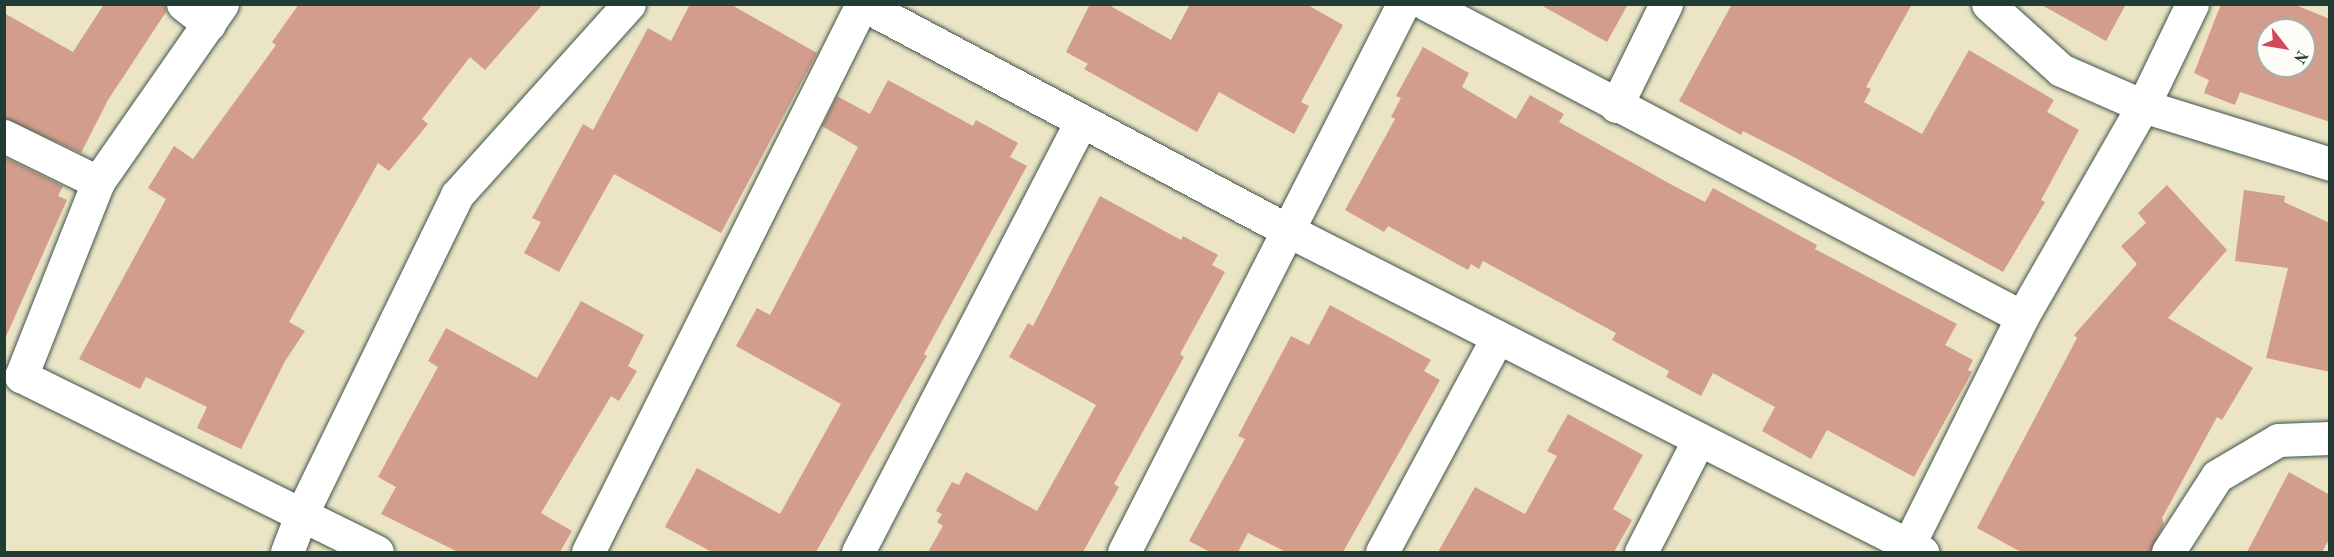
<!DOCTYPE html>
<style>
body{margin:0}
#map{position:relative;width:2334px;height:557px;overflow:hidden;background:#ebe5c6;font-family:"Old Standard TT",serif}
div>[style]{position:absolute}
.building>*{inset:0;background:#d29d8d}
.roads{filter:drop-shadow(0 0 2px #3e564a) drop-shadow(0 0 2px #3e564a)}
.street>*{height:33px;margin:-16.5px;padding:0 16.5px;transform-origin:16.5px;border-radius:16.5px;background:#fff}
span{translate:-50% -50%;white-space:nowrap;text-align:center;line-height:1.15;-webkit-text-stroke:5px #fdfcf7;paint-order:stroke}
.frame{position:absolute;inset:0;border:6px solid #1f3d34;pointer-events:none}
.north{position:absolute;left:2256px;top:18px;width:60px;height:60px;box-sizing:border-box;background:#fdfcf7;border:2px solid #a4b0a9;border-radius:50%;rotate:121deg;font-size:16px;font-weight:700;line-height:24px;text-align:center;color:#1f3d34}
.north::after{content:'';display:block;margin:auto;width:21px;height:27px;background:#d1495b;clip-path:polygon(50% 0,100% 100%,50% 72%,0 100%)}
</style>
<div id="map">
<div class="building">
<div style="clip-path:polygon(104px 4px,165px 4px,166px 12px,108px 100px,81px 153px,4px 118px,4px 13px,73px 52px)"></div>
<div style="clip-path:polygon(299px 4px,543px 4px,485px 70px,470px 57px,422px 119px,428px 124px,389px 171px,378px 163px,289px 322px,305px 331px,285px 361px,241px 449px,197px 428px,207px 407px,146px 377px,140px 389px,79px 359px,166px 199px,148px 188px,174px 146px,193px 159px,276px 45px,272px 42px)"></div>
<div style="clip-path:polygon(690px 4px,730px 4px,817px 53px,721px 233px,614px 174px,559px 272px,524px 253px,541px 222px,532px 218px,583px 124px,593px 130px,648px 28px,671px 41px)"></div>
<div style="clip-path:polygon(1090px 4px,1107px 4px,1171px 40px,1190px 4px,1306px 4px,1343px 25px,1301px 102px,1309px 106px,1294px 134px,1219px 92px,1197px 132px,1084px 69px,1088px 64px,1066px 52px)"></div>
<div style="clip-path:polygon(1539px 4px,1628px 4px,1607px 42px)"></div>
<div style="clip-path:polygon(1732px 4px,1912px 4px,1866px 87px,1871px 89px,1864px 102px,1922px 134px,1969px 50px,2054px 100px,2047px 112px,2079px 130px,2041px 200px,2045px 202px,2003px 272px,1792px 156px,1743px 131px,1741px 135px,1679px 101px)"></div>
<div style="clip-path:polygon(2040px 4px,2126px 4px,2106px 41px)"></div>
<div style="clip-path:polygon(evenodd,2221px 4px,2293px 4px,2330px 19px,2330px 122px,2240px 92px,2235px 105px,2204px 93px,2209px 80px,2194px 73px,2221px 4px,2268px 30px,2304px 30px,2304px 66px,2268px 66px,2268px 30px)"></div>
<div style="clip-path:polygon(1423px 47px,1469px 73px,1462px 87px,1516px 119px,1530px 95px,1564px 114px,1559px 122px,1674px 186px,1705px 202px,1713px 188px,1817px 245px,1815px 249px,1957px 324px,1945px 345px,1973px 360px,1968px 370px,1972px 372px,1914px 477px,1827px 430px,1811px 459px,1762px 431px,1775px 407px,1713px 373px,1701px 396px,1666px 377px,1669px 371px,1612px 340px,1616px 333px,1483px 261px,1479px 269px,1471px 264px,1468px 270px,1388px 226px,1384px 232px,1345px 210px,1395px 119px,1391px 117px,1401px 98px,1396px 96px)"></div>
<div style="clip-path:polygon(888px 80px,973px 126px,976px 120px,1018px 143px,1010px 157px,1027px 166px,924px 354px,927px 356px,816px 552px,712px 552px,665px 527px,697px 468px,780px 514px,841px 404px,736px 346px,757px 308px,770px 315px,858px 147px,822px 126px,837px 96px,870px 114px)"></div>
<div style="clip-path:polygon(4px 157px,63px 186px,58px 196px,67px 200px,4px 341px)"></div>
<div style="clip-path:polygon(2167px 185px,2227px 250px,2168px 318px,2253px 368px,2222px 420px,2217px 417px,2162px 518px,2164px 524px,2150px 552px,2021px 552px,1977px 528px,2077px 338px,2074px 335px,2137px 264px,2121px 246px,2146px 223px,2138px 213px)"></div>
<div style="clip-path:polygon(2244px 190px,2285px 196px,2284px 202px,2330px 223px,2330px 372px,2266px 358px,2288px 268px,2235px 261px)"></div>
<div style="clip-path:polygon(1100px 196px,1181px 240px,1183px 236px,1218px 255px,1212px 265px,1225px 272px,1180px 354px,1184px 357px,1114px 484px,1119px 487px,1083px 552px,928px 552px,943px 526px,937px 522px,942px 514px,936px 511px,952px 482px,959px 485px,966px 472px,1037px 511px,1096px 405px,1009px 357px,1028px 323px,1033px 326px)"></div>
<div style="clip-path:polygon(581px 301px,644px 335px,628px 366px,637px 371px,619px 401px,611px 396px,541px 513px,572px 531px,560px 552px,458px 552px,381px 514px,396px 487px,378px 477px,438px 367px,428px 361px,446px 328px,537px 378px)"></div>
<div style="clip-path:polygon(1330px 305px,1431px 360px,1424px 371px,1440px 380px,1343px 552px,1286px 552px,1248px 533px,1238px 552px,1210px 552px,1189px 541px,1245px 439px,1238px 436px,1291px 336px,1309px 345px)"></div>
<div style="clip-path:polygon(1568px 414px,1643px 455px,1613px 509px,1632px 520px,1614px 552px,1438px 552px,1475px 487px,1525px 514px,1557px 456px,1547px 451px)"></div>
<div style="clip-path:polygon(2289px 472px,2330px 495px,2330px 538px,2322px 552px,2247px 552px)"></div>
</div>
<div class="roads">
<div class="street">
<div style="left:183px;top:4px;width:33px;rotate:38deg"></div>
<div style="left:222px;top:4px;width:217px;rotate:124.9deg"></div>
<div style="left:98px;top:182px;width:209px;rotate:111.6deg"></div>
<div style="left:21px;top:376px;width:397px;rotate:26.3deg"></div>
<div style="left:862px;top:4px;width:484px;rotate:28deg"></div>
<div style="left:1289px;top:231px;width:710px;rotate:26.89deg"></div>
<div style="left:1426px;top:4px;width:673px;rotate:27.71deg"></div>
<div style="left:1988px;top:4px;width:98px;rotate:42.1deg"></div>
<div style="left:2061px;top:70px;width:90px;rotate:23.7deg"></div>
<div style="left:2143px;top:106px;width:196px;rotate:17.2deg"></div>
<div style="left:1616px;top:106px;width:114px;rotate:-63.9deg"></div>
<div style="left:4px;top:136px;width:105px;rotate:26.1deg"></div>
<div style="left:287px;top:552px;width:42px;rotate:-69deg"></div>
<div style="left:302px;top:513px;width:354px;rotate:-64deg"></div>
<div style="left:457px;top:195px;width:257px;rotate:-48deg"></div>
<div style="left:588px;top:552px;width:613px;rotate:-63.43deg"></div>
<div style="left:858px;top:552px;width:485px;rotate:-62.6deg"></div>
<div style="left:1124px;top:552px;width:615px;rotate:-63.02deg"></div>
<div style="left:1382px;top:552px;width:244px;rotate:-61.7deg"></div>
<div style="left:1641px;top:552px;width:125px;rotate:-62.8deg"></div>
<div style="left:1905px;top:552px;width:263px;rotate:-63.5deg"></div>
<div style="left:2022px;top:317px;width:243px;rotate:-60.2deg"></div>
<div style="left:2143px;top:106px;width:113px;rotate:-64.3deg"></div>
<div style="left:2168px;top:552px;width:90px;rotate:-57.2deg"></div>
<div style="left:2217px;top:476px;width:71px;rotate:-30.5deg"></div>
<div style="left:2278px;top:440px;width:52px;rotate:-2.2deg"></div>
</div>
</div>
<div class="frame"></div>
<div class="north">N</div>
</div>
